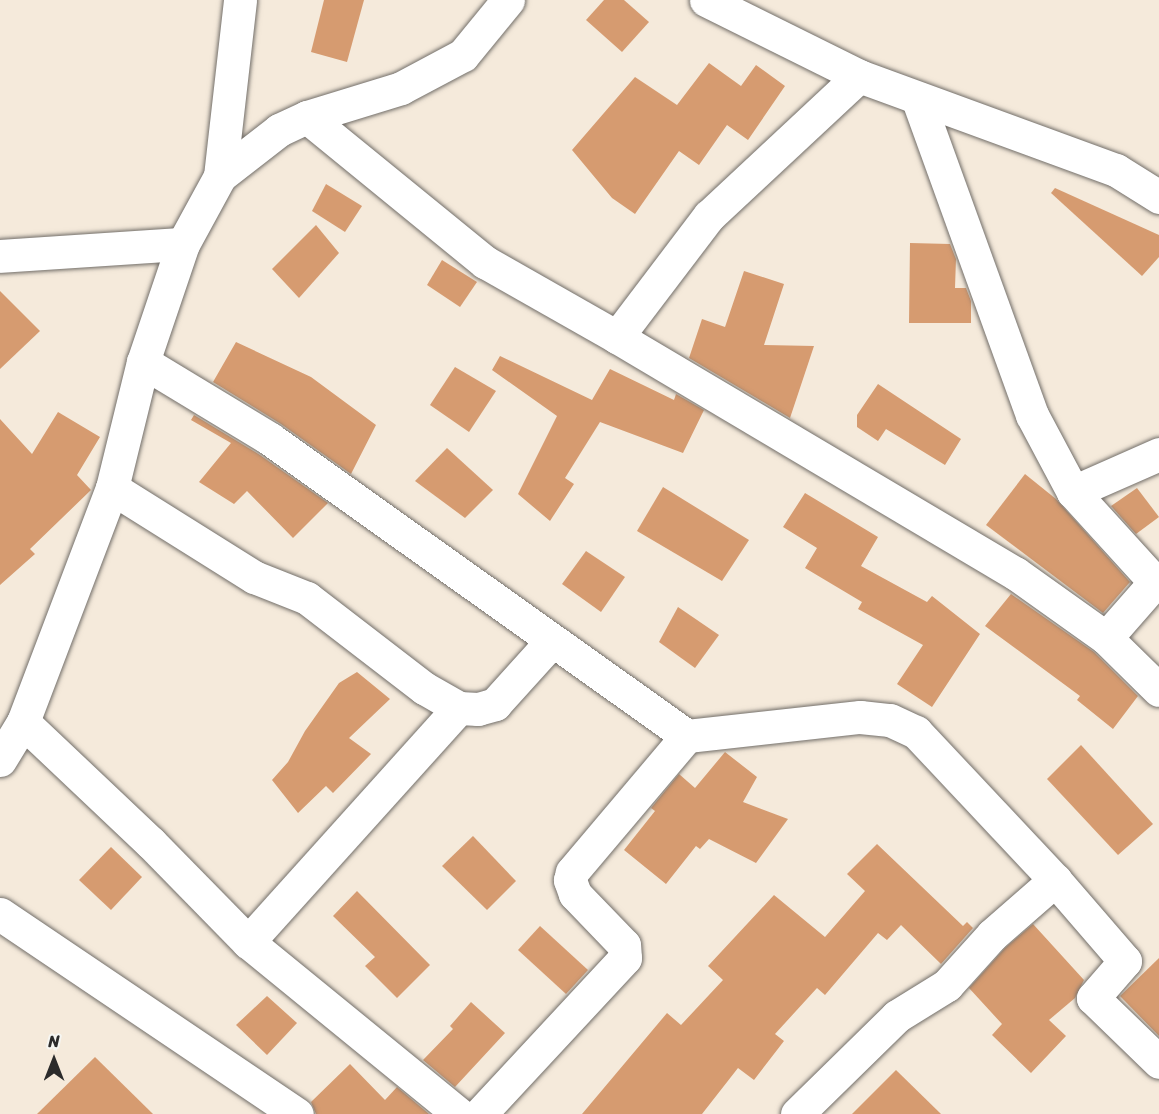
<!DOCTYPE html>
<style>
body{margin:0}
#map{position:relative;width:1159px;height:1114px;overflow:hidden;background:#f5eadb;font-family:Sriracha,sans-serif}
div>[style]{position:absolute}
.building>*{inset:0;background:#d69b70}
.roads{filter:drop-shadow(0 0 2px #726e69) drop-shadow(0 0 2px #726e69)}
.minor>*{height:33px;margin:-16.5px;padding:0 16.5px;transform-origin:16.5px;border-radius:16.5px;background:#fff}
span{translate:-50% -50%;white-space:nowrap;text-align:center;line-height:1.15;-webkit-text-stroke:4.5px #f6f6f2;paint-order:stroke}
.north{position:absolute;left:24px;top:1030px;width:60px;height:60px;-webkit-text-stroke:4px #f6f6f2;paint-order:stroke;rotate:0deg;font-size:16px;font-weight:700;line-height:24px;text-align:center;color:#2b2b2b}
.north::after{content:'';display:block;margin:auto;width:21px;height:27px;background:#2b2b2b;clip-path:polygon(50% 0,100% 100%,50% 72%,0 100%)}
</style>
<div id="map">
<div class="building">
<div style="clip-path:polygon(324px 0,364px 0,347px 62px,311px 52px)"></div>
<div style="clip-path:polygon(604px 0,624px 0,649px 22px,622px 52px,586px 20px)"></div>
<div style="clip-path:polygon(709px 63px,741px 86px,756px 65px,785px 86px,748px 140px,727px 125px,699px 165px,679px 151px,635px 214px,612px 198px,572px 150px,635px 77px,677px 105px)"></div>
<div style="clip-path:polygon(326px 184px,362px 206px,345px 232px,312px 211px)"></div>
<div style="clip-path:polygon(1055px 188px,1159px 235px,1159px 257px,1142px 276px,1051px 193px)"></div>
<div style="clip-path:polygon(316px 225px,339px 253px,299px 298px,272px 269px)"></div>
<div style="clip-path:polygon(910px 243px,950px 244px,956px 259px,955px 288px,966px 288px,971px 301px,971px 323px,909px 323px)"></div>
<div style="clip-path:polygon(442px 260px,477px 282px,460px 307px,427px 285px)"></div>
<div style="clip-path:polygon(744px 271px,784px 284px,764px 345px,814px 346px,790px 418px,689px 358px,702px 319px,725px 327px)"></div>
<div style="clip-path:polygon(0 291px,40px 331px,0 369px)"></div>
<div style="clip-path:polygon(236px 342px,311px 377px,376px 425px,351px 474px,281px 424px,213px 382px)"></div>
<div style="clip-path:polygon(500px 356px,592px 400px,610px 369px,674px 400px,676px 394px,704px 410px,683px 453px,600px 422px,565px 478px,574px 484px,550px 521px,518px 494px,557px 416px,492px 370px)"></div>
<div style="clip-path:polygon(455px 367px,496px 391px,469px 432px,430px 405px)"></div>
<div style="clip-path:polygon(878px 384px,961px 439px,945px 465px,886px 429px,878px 441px,857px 427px,857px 415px)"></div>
<div style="clip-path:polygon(58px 412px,100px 437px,77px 475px,91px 490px,30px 549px,35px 554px,0 585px,0 419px,32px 454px)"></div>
<div style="clip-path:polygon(194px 415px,260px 455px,328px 503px,293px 538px,247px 491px,234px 504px,199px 482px,231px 443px,191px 420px)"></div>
<div style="clip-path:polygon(447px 448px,493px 490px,465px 518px,415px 481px)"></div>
<div style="clip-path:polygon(1025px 474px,1056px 499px,1130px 582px,1103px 613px,986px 525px)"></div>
<div style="clip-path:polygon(663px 487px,749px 540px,722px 581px,637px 531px)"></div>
<div style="clip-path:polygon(1137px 488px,1159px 517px,1136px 534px,1111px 506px)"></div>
<div style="clip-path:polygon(805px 493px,878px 537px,861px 566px,927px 602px,932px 596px,980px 634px,932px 707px,897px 684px,923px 645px,858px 609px,862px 602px,805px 568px,817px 548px,783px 527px)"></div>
<div style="clip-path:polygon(586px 551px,625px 577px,601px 612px,562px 584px)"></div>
<div style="clip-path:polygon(1011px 594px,1094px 652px,1138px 696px,1113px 729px,1077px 700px,1080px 696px,985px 626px)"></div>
<div style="clip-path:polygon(678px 607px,719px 635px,695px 668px,659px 642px)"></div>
<div style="clip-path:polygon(357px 672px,390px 699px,349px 738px,371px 754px,333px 793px,326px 786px,298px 813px,272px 780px,288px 762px,305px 731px,339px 683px)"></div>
<div style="clip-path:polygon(1081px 745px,1153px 824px,1118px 855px,1047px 779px)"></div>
<div style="clip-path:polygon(725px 752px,757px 777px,743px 802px,788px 819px,756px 863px,709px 839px,700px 849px,696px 846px,666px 884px,624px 850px,655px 811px,651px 808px,679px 774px,695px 788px)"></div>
<div style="clip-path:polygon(473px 836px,516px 881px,487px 910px,442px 866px)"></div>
<div style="clip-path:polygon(877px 844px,963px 926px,967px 922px,973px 928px,941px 964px,901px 925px,887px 940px,878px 933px,825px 995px,817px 988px,775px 1034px,784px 1041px,754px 1080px,738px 1068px,702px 1114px,582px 1114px,667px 1013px,681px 1025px,723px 980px,708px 966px,774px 895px,825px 937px,865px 891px,847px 874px)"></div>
<div style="clip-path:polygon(111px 847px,142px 877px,111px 910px,79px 880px)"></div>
<div style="clip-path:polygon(357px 891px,430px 965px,397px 998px,365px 966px,375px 957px,333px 916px)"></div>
<div style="clip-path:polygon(1033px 924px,1084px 980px,1075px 998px,1049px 1020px,1066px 1036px,1031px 1073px,992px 1035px,1002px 1024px,969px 988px,1005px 948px)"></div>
<div style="clip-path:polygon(540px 926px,588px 970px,566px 994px,518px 950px)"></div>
<div style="clip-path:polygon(1159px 958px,1159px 1036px,1120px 996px)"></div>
<div style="clip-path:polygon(267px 996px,297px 1023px,267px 1055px,236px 1025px)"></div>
<div style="clip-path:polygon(471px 1002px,505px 1033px,455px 1087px,423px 1060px,453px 1029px,450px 1026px)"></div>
<div style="clip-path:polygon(95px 1057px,153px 1114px,37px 1114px)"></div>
<div style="clip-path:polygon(350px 1064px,385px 1100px,397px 1087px,429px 1114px,316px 1114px,311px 1102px)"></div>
<div style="clip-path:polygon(896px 1070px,941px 1114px,852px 1114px)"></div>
</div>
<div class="roads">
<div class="minor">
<div style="left:706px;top:0;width:171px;rotate:26.4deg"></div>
<div style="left:859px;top:76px;width:274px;rotate:20.1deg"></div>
<div style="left:1116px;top:170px;width:51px;rotate:32.1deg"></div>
<div style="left:918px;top:100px;width:335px;rotate:70.1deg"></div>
<div style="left:1032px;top:415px;width:87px;rotate:62deg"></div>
<div style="left:1073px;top:492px;width:122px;rotate:47.7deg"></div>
<div style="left:1155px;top:582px;width:74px;rotate:131.2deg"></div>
<div style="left:307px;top:117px;width:230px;rotate:39.2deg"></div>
<div style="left:485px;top:262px;width:152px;rotate:29.6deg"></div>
<div style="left:617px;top:337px;width:463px;rotate:30.7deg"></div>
<div style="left:1015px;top:573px;width:112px;rotate:35.5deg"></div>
<div style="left:1106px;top:638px;width:74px;rotate:44.5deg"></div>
<div style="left:220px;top:176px;width:75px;rotate:-37.9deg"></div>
<div style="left:279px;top:130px;width:31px;rotate:-25deg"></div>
<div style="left:307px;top:117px;width:98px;rotate:-17.1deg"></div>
<div style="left:401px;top:88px;width:70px;rotate:-28deg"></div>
<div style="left:463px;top:55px;width:71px;rotate:-50.7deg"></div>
<div style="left:0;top:256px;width:183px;rotate:-3.8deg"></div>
<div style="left:617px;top:337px;width:152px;rotate:-52.8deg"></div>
<div style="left:709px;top:216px;width:205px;rotate:-43deg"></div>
<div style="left:143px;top:362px;width:149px;rotate:31.2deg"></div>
<div style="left:270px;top:439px;width:512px;rotate:35.46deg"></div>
<div style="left:687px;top:736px;width:174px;rotate:-6.3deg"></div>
<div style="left:860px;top:717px;width:30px;rotate:6deg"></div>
<div style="left:890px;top:720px;width:29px;rotate:25deg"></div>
<div style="left:916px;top:732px;width:203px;rotate:46.8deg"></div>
<div style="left:1055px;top:880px;width:107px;rotate:49.2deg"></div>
<div style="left:1125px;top:961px;width:49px;rotate:130.9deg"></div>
<div style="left:1093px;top:998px;width:92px;rotate:44.1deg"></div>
<div style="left:112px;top:488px;width:168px;rotate:32.1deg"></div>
<div style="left:254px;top:577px;width:57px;rotate:21.6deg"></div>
<div style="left:307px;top:598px;width:148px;rotate:37.6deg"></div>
<div style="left:424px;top:688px;width:40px;rotate:29.7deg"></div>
<div style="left:459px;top:708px;width:19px;rotate:3deg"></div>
<div style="left:478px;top:709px;width:18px;rotate:-16deg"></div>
<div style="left:495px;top:704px;width:85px;rotate:-47.9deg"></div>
<div style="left:1073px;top:492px;width:94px;rotate:-23.8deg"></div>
<div style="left:23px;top:722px;width:176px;rotate:43.4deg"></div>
<div style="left:151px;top:843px;width:139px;rotate:45.6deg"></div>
<div style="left:248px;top:942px;width:272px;rotate:39.2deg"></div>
<div style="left:0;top:760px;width:44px;rotate:-58.8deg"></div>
<div style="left:23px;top:722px;width:250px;rotate:-69.2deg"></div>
<div style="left:112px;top:488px;width:130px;rotate:-76.2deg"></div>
<div style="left:143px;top:362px;width:125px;rotate:-71.3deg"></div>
<div style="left:183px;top:244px;width:77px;rotate:-61.4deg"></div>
<div style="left:220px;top:176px;width:177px;rotate:-83.5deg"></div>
<div style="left:0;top:914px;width:358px;rotate:34deg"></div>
<div style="left:248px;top:942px;width:315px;rotate:-48deg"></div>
<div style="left:480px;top:1114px;width:213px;rotate:-47.1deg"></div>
<div style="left:625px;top:958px;width:13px;rotate:-94deg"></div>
<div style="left:624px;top:945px;width:71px;rotate:-133.9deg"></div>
<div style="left:575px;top:894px;width:15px;rotate:-110deg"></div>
<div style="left:570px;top:880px;width:8px;rotate:-76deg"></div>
<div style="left:572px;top:872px;width:178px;rotate:-49.8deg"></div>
<div style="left:797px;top:1114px;width:140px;rotate:-44.4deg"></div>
<div style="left:897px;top:1016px;width:59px;rotate:-31.8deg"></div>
<div style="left:947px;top:985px;width:67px;rotate:-48deg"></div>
<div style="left:992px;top:935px;width:84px;rotate:-41.1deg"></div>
</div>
</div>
<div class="north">N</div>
</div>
